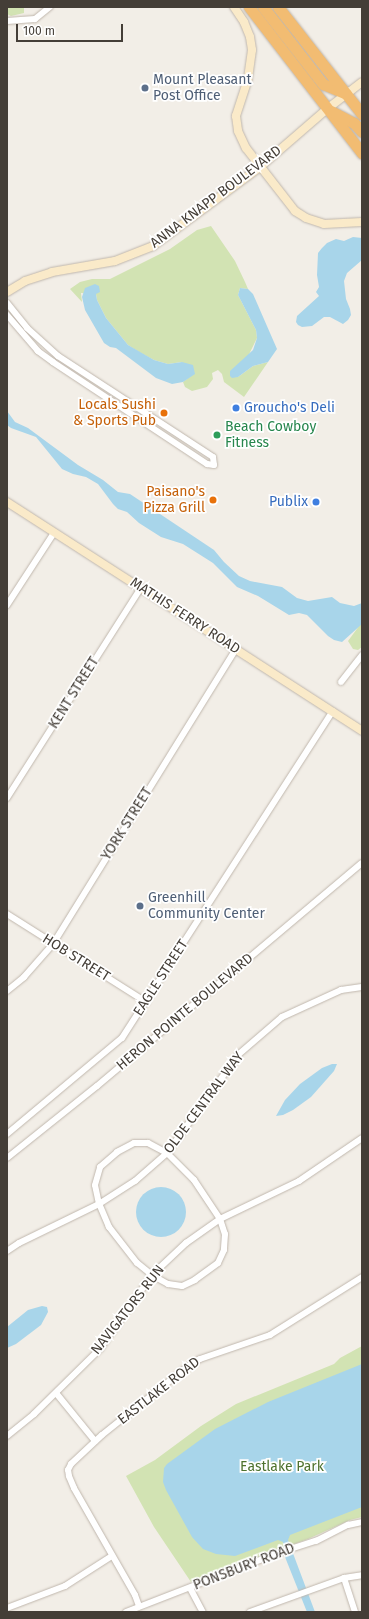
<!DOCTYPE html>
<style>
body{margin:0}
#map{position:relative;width:369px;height:1619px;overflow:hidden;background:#f2eee7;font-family:"Fira Sans",sans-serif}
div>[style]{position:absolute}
.green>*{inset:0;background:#d2e3b3}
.water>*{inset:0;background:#a8d5ea}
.round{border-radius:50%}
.roads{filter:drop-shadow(0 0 1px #c0b7ad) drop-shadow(0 0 1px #c0b7ad)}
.street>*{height:6px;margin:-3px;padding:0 3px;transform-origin:3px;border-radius:3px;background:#fff}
.secondary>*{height:8px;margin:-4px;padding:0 4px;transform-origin:4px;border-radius:4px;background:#faeac9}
.highway>*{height:11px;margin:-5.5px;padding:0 5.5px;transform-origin:5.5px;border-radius:5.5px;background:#f2bc72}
.dots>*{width:11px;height:11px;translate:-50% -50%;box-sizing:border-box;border:2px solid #fff;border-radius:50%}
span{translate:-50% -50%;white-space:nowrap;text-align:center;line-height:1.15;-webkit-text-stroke:3.5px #fff;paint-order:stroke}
.service-label{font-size:14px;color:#4e5e75}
.left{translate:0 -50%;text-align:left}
.street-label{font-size:14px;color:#443e37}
.food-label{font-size:14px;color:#c56008}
.right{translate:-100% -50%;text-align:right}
.shop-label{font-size:14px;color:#366cbe}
.leisure-label{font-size:14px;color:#27864d}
.park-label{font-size:14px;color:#4e722e}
.frame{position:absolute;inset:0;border:8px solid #443e37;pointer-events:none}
.scale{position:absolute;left:16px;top:24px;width:107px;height:18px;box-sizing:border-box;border:2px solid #443e37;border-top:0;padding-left:5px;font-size:12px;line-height:14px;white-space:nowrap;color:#443e37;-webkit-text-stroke:3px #fff;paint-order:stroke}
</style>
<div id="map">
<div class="green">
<div style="clip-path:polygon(7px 7px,26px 7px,24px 8px,24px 13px,11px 16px,7px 14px)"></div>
<div style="clip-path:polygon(211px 226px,235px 261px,245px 282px,248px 289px,240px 288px,238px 295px,256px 330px,257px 338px,238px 377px,253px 366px,268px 362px,244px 397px,224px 382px,222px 374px,218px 370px,212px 373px,213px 379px,207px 387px,192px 391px,185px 387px,183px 382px,192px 375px,182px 362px,168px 364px,154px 360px,139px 352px,128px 345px,106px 318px,97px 300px,96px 294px,81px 293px,82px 302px,70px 289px,80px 282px,92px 279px,110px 279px,170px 249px,197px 230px)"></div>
<div style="clip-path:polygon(362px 622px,362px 647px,358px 650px,353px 649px,348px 641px)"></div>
<div style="clip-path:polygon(362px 1346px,362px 1517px,350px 1520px,308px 1539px,191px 1582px,154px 1527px,126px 1476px,155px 1460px,201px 1426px,236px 1404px,334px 1364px,340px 1358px)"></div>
</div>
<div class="water">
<div style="clip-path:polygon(353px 237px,362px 238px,362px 260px,347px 273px,344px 281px,346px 299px,350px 309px,351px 315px,348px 320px,343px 324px,330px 317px,324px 317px,312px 326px,302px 327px,298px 325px,296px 322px,297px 316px,319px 296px,316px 292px,319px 287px,317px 275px,318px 253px,322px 248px,327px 243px,336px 239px,344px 241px)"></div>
<div style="clip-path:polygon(95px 284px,99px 286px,100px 292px,96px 294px,97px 300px,106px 318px,128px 345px,154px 360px,168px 364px,182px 362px,193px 365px,195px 374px,183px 382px,172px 384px,156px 378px,116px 348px,110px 347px,104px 343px,85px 310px,82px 297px,85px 288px)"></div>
<div style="clip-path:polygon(240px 288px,248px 289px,253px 294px,277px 349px,268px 362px,253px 366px,238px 377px,232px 378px,230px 376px,230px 371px,253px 350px,257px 338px,256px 330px,238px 295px)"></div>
<div style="clip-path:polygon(7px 411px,15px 422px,28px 428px,78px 465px,103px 480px,118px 492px,130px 494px,214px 550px,224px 562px,239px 576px,250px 581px,282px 587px,297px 598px,308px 601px,332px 597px,340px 603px,354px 606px,362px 603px,362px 624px,342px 642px,334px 640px,328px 636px,307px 615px,299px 613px,289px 615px,258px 596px,237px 587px,213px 563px,183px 544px,161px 537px,139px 523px,127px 512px,118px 509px,113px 504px,98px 484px,86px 477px,73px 474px,62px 469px,36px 437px,11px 428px,7px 425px)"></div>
<div style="clip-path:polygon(332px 1064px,337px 1064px,334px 1071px,311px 1097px,293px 1110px,283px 1115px,276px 1116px,285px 1100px,300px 1084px,322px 1068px)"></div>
<div class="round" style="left:136px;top:1187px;width:50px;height:50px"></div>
<div style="clip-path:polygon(42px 1306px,47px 1307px,48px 1312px,41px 1325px,16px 1344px,7px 1348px,7px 1327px,28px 1310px)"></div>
<div style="clip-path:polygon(362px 1364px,362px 1507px,290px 1535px,288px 1540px,315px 1612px,307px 1612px,285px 1557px,283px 1542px,278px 1540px,235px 1556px,216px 1554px,203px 1549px,192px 1537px,166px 1490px,163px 1482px,164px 1468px,167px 1464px,215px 1429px,268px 1402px)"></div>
</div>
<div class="roads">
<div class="street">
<div style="left:7px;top:21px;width:28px;rotate:-4deg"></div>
<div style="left:35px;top:19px;width:19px;rotate:-39deg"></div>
<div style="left:7px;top:303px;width:32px;rotate:51deg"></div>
<div style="left:27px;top:328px;width:42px;rotate:42.1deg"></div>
<div style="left:58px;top:356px;width:185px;rotate:33.1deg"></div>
<div style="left:213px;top:457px;width:8px;rotate:83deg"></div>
<div style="left:214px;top:465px;width:7px;rotate:-172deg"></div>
<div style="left:207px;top:464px;width:185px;rotate:-146.5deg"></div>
<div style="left:53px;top:362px;width:19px;rotate:-144deg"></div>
<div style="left:38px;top:351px;width:48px;rotate:-130.7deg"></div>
<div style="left:7px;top:605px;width:86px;rotate:-56.9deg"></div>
<div style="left:341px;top:682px;width:34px;rotate:-52deg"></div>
<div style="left:7px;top:798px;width:249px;rotate:-57.5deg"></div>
<div style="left:7px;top:914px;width:165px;rotate:32.3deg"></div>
<div style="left:7px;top:991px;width:22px;rotate:-39deg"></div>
<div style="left:24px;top:977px;width:44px;rotate:-48.7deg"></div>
<div style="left:53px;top:944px;width:347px;rotate:-58.2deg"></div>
<div style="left:7px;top:1134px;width:150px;rotate:-39.9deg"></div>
<div style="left:122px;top:1038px;width:389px;rotate:-57.2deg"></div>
<div style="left:134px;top:1143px;width:14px"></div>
<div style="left:148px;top:1143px;width:21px;rotate:28deg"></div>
<div style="left:167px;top:1153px;width:38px;rotate:45deg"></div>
<div style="left:194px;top:1180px;width:47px;rotate:56.3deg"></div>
<div style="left:220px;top:1219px;width:16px;rotate:72deg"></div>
<div style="left:225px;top:1234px;width:16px;rotate:94deg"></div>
<div style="left:224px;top:1250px;width:14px;rotate:115deg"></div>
<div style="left:218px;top:1263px;width:29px;rotate:144deg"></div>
<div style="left:195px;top:1280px;width:14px;rotate:155deg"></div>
<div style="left:182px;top:1286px;width:14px;rotate:-172deg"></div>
<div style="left:168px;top:1284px;width:18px;rotate:-151deg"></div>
<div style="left:152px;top:1275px;width:19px;rotate:-141deg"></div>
<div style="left:137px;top:1263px;width:46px;rotate:-127.9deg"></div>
<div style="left:109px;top:1227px;width:25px;rotate:-113deg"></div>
<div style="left:99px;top:1204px;width:19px;rotate:-102deg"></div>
<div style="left:95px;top:1185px;width:19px;rotate:-74deg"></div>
<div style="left:100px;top:1167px;width:23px;rotate:-41deg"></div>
<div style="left:117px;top:1152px;width:19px;rotate:-28deg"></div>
<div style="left:7px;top:1158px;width:115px;rotate:-38.7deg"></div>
<div style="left:97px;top:1086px;width:346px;rotate:-40.1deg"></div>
<div style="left:7px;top:1251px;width:14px;rotate:-34deg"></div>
<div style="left:19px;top:1243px;width:89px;rotate:-26deg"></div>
<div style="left:99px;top:1204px;width:43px;rotate:-32.6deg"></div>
<div style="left:135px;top:1181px;width:43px;rotate:-41.2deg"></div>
<div style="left:167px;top:1153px;width:122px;rotate:-54deg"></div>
<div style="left:239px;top:1054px;width:57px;rotate:-40.7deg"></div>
<div style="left:282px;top:1017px;width:65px;rotate:-24.6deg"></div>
<div style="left:341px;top:990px;width:21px;rotate:-8deg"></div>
<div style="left:56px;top:1393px;width:62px;rotate:50.9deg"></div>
<div style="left:7px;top:1436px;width:35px;rotate:-39deg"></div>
<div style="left:34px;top:1414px;width:93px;rotate:-44.6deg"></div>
<div style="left:100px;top:1349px;width:90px;rotate:-54.9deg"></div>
<div style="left:152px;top:1275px;width:47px;rotate:-43.3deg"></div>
<div style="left:186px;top:1243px;width:42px;rotate:-35.2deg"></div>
<div style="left:220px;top:1219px;width:88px;rotate:-25.7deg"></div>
<div style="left:299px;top:1181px;width:76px;rotate:-34.3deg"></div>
<div style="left:344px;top:1578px;width:36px;rotate:72deg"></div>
<div style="left:190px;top:1588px;width:27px;rotate:62deg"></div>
<div style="left:139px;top:1606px;width:12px;rotate:-110deg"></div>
<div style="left:135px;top:1595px;width:123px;rotate:-119.7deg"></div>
<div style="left:74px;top:1488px;width:13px;rotate:-113deg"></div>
<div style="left:69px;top:1476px;width:6px;rotate:-99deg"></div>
<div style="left:68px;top:1470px;width:7px;rotate:-63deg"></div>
<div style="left:71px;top:1464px;width:42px;rotate:-43.1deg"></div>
<div style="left:102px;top:1435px;width:104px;rotate:-38.7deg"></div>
<div style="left:183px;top:1370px;width:20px;rotate:-33deg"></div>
<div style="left:200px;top:1359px;width:74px;rotate:-18.9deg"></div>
<div style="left:270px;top:1335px;width:109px;rotate:-32.2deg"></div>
<div style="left:7px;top:1608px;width:62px;rotate:-20.8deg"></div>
<div style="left:65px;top:1586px;width:56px;rotate:-32.6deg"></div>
<div style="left:126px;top:1612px;width:163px;rotate:-21.2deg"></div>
<div style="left:278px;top:1553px;width:40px;rotate:-18deg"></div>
<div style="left:316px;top:1541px;width:36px;rotate:-27deg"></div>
<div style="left:348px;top:1525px;width:14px;rotate:-12deg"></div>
<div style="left:250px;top:1612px;width:100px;rotate:-19.9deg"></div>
<div style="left:344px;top:1578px;width:18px;rotate:-9deg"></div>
</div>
<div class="secondary">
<div style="left:234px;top:7px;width:18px;rotate:56deg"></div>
<div style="left:244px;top:22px;width:16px;rotate:68deg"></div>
<div style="left:250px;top:37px;width:13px;rotate:81deg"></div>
<div style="left:252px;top:50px;width:29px;rotate:98deg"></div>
<div style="left:248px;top:79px;width:39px;rotate:108deg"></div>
<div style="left:236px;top:116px;width:15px;rotate:82deg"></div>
<div style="left:238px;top:131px;width:19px;rotate:65deg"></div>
<div style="left:246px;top:148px;width:80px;rotate:52.1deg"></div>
<div style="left:295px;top:211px;width:13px;rotate:32deg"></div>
<div style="left:306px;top:218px;width:19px;rotate:18deg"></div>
<div style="left:324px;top:224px;width:38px;rotate:-3deg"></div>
<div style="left:7px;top:292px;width:21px;rotate:-31deg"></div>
<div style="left:25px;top:281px;width:28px;rotate:-18deg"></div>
<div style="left:52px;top:272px;width:64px;rotate:-9.9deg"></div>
<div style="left:115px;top:261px;width:41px;rotate:-21.5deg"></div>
<div style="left:153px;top:246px;width:133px;rotate:-36.4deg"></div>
<div style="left:260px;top:167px;width:89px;rotate:-40.9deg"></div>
<div style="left:327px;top:109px;width:44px;rotate:-37.6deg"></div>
<div style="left:7px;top:502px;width:422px;rotate:32.8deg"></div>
</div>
<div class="highway">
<div style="left:249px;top:7px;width:185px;rotate:52.3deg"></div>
<div style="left:263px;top:7px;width:98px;rotate:52.1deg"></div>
<div style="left:323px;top:84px;width:25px;rotate:23deg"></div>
<div style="left:278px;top:7px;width:136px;rotate:51.9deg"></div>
<div style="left:331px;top:111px;width:26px;rotate:28deg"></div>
<div style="left:354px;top:123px;width:12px;rotate:48deg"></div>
</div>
</div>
<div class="dots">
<div style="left:145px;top:88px;background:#5c6f8a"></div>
<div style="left:236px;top:408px;background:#3f7fe0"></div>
<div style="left:164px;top:413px;background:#e8710a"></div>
<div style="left:217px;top:435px;background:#2e9e5b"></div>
<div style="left:213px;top:500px;background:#e8710a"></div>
<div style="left:316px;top:502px;background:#3f7fe0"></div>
<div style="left:140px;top:906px;background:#5c6f8a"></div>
</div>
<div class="service-label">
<span class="left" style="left:153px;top:88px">Mount Pleasant<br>Post Office</span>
<span class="left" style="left:148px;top:906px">Greenhill<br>Community Center</span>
</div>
<div class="street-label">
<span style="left:216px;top:197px;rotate:-37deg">ANNA KNAPP BOULEVARD</span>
<span style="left:185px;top:616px;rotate:33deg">MATHIS FERRY ROAD</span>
<span style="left:74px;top:693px;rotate:-58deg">KENT STREET</span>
<span style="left:127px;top:824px;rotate:-58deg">YORK STREET</span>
<span style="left:76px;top:958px;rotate:32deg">HOB STREET</span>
<span style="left:161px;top:978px;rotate:-57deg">EAGLE STREET</span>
<span style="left:185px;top:1012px;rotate:-40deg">HERON POINTE BOULEVARD</span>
<span style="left:204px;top:1103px;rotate:-53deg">OLDE CENTRAL WAY</span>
<span style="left:128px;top:1310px;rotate:-52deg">NAVIGATORS RUN</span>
<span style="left:159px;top:1391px;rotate:-38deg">EASTLAKE ROAD</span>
<span style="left:244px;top:1567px;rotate:-21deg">PONSBURY ROAD</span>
</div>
<div class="food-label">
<span class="right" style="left:156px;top:413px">Locals Sushi<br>&amp; Sports Pub</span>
<span class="right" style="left:205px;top:500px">Paisano's<br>Pizza Grill</span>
</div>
<div class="shop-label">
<span class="left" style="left:244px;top:408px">Groucho's Deli</span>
<span class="right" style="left:308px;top:502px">Publix</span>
</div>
<div class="leisure-label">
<span class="left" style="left:225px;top:435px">Beach Cowboy<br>Fitness</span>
</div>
<div class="park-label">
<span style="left:282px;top:1467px">Eastlake Park</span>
</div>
<div class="frame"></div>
<div class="scale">100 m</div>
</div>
